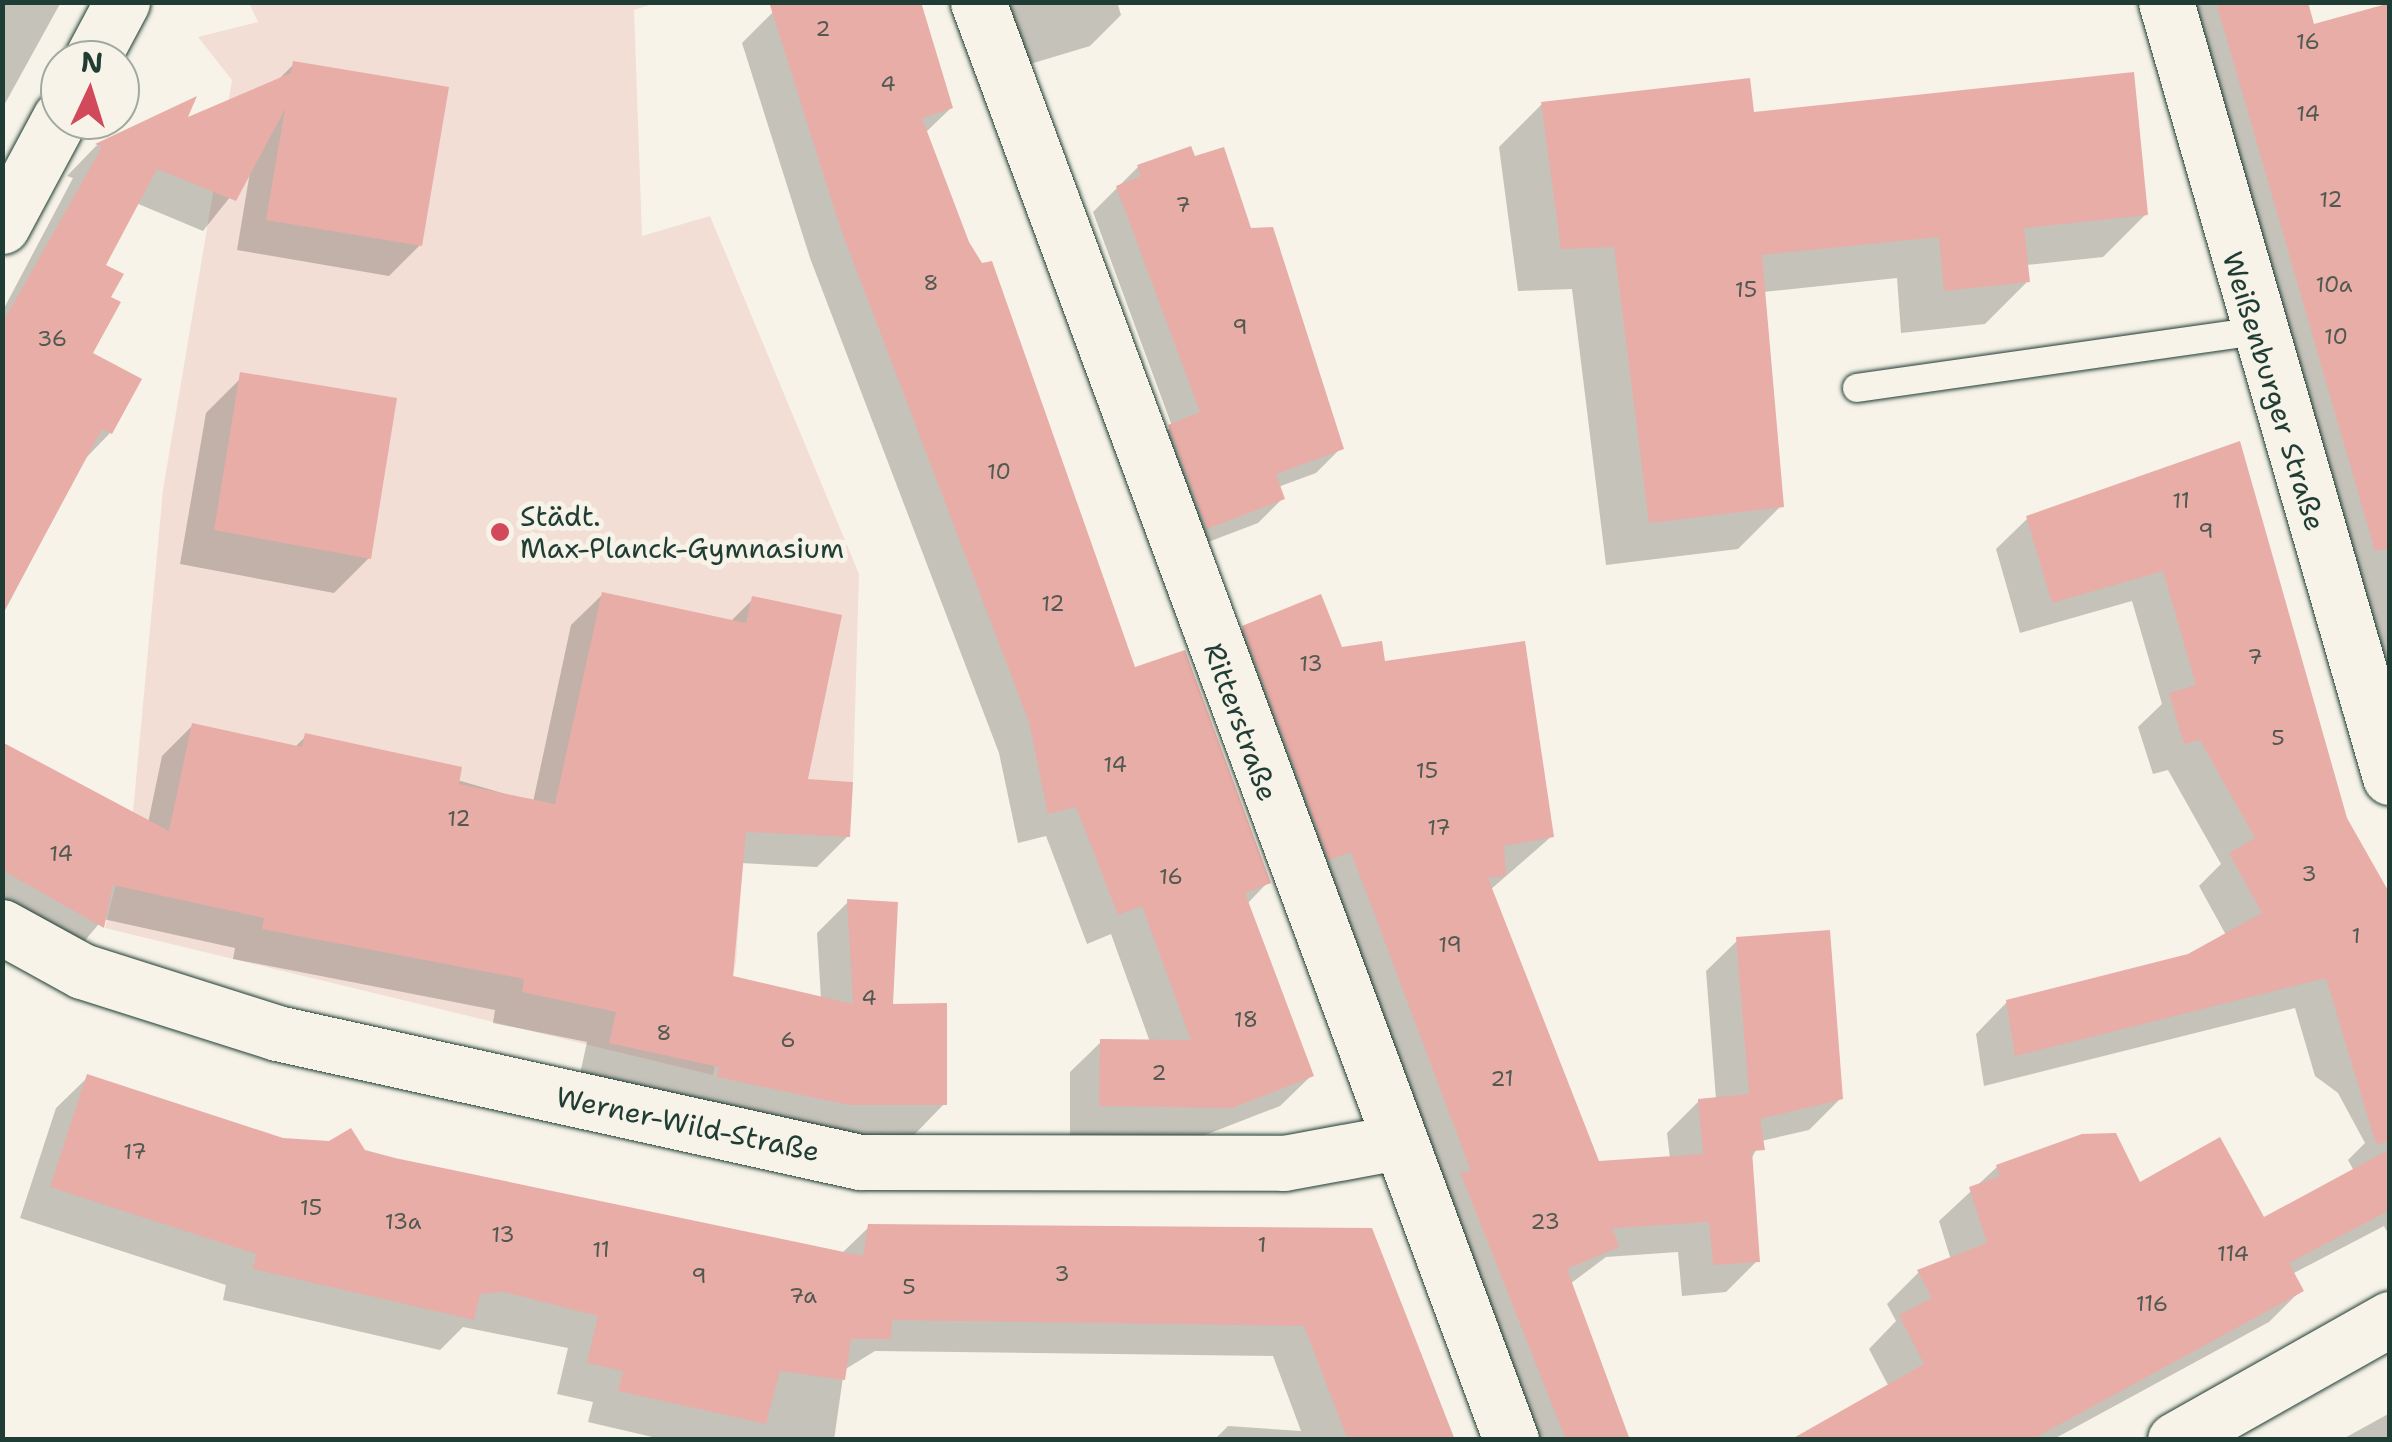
<!DOCTYPE html>
<meta charset="utf-8">
<style>
body{margin:0}
#map{position:relative;width:2392px;height:1442px;overflow:hidden;background:#f7f3e8;font-family:"Shantell Sans",sans-serif}
div>[style]{position:absolute}
.built>*{inset:0;background:#f2ded4}
.shadow>*{inset:0;background:#0003}
.building>*{inset:0;background:#e8ada7}
.roads{filter:drop-shadow(0 0 2px #1f3d34) drop-shadow(0 0 2px #1f3d34)}
.service>*{height:28px;margin:-14px;padding:0 14px;transform-origin:14px;border-radius:14px;background:#f7f3e8}
.minor>*{height:55px;margin:-27.5px;padding:0 27.5px;transform-origin:27.5px;border-radius:27.5px;background:#f7f3e8}
.secondary>*{height:55px;margin:-27.5px;padding:0 27.5px;transform-origin:27.5px;border-radius:27.5px;background:#f7f3e8}
.dots>*{width:28px;height:28px;translate:-50% -50%;box-sizing:border-box;border:5px solid #f7f3e8;border-radius:50%}
span{translate:-50% -50%;white-space:nowrap;text-align:center;line-height:1.15;-webkit-text-stroke:10px #f7f3e8;paint-order:stroke}
.number-label{font-size:22px;color:#515951}
.number-label span{-webkit-text-stroke-width:0}
.street-label{font-size:28px;color:#1f3d34}
.poi-label{font-size:28px;color:#1f3d34}
.left{translate:0 -50%;text-align:left}
.frame{position:absolute;inset:0;border:5px solid #1f3d34;pointer-events:none}
.north{position:absolute;left:40px;top:40px;width:100px;height:100px;box-sizing:border-box;background:#f7f3e8;border:2px solid #a1aaa0;border-radius:50%;rotate:4deg;font-size:28px;font-weight:700;line-height:40px;text-align:center;color:#1f3d34}
.north::after{content:'';display:block;margin:auto;width:35px;height:45px;background:#d1495b;clip-path:polygon(50% 0,100% 100%,50% 72%,0 100%)}
</style>
<div id="map">
<div class="built">
<div style="clip-path:polygon(249px 3px,655px 3px,634px 10px,642px 236px,710px 216px,859px 574px,853px 782px,749px 776px,736px 962px,713px 1075px,105px 928px,133px 812px,163px 490px,232px 80px,198px 37px,258px 22px)"></div>
</div>
<div class="shadow">
<div style="clip-path:polygon(2px 2px,61px 2px,2px 109px)"></div>
<div style="clip-path:polygon(990px 2px,1117px 2px,1121px 15px,1090px 46px,1010px 70px)"></div>
<div style="clip-path:polygon(2182px 2px,2305px 2px,2312px 27px,2390px 6px,2390px 733px)"></div>
<div style="clip-path:polygon(773px 12px,951px 108px,925px 133px,1134px 671px,1268px 882px,1247px 904px,1311px 1076px,1280px 1106px,1200px 1137px,1070px 1136px,1070px 1072px,1101px 1042px,1150px 1042px,1111px 934px,1087px 944px,1046px 836px,1018px 843px,999px 753px,810px 258px,742px 43px)"></div>
<div style="clip-path:polygon(294px 64px,420px 245px,389px 276px,237px 250px,250px 172px,203px 231px,136px 203px,102px 266px,108px 298px,90px 354px,110px 433px,84px 460px,2px 616px,2px 312px,73px 178px,67px 176px,96px 146px,192px 101px,183px 121px,276px 82px)"></div>
<div style="clip-path:polygon(1542px 104px,1751px 115px,2146px 214px,2103px 257px,2026px 265px,2028px 281px,1985px 324px,1901px 333px,1897px 278px,1763px 292px,1781px 506px,1738px 549px,1606px 565px,1572px 289px,1518px 291px,1499px 147px)"></div>
<div style="clip-path:polygon(1194px 159px,1250px 231px,1341px 448px,1316px 473px,1278px 487px,1283px 498px,1258px 523px,1182px 552px,1145px 451px,1172px 426px,1093px 212px,1138px 167px)"></div>
<div style="clip-path:polygon(241px 378px,369px 558px,334px 593px,180px 564px,206px 413px)"></div>
<div style="clip-path:polygon(2238px 445px,2345px 819px,2390px 900px,2390px 1237px,2384px 1226px,2292px 1274px,2301px 1290px,2269px 1322px,2052px 1440px,1793px 1440px,1889px 1387px,1869px 1349px,1896px 1321px,1887px 1304px,1919px 1272px,1951px 1260px,1939px 1221px,1997px 1167px,2139px 1185px,2263px 1220px,2354px 1171px,2348px 1160px,2365px 1143px,2338px 1093px,2315px 1076px,2295px 1008px,1984px 1086px,1976px 1034px,2007px 1002px,2189px 956px,2226px 935px,2199px 886px,2221px 864px,2168px 770px,2153px 774px,2138px 727px,2162px 704px,2132px 601px,2020px 633px,1996px 549px,2028px 518px)"></div>
<div style="clip-path:polygon(602px 595px,730px 622px,753px 599px,805px 781px,848px 836px,817px 867px,740px 863px,731px 978px,821px 999px,817px 933px,848px 902px,890px 1006px,944px 1104px,914px 1135px,817px 1135px,580px 1074px,587px 1042px,493px 1023px,495px 1010px,233px 959px,235px 948px,103px 919px,71px 957px,2px 918px,2px 745px,148px 823px,162px 756px,193px 725px,294px 748px,306px 736px,533px 802px,571px 625px)"></div>
<div style="clip-path:polygon(1244px 628px,1383px 664px,1552px 836px,1490px 890px,1597px 1163px,1670px 1159px,1667px 1133px,1699px 1101px,1716px 1099px,1706px 971px,1738px 940px,1841px 1098px,1809px 1130px,1761px 1141px,1750px 1161px,1757px 1261px,1726px 1292px,1682px 1296px,1678px 1252px,1606px 1257px,1570px 1284px,1627px 1440px,1521px 1440px,1212px 659px)"></div>
<div style="clip-path:polygon(88px 1077px,282px 1140px,841px 1254px,869px 1227px,1370px 1230px,1453px 1440px,1214px 1440px,1228px 1426px,1301px 1431px,1273px 1356px,875px 1351px,844px 1370px,834px 1440px,665px 1440px,588px 1422px,593px 1402px,557px 1394px,568px 1348px,463px 1327px,440px 1350px,223px 1300px,226px 1285px,20px 1218px,56px 1108px)"></div>
<div style="clip-path:polygon(2390px 1413px,2390px 1440px,2341px 1440px)"></div>
</div>
<div class="building">
<div style="clip-path:polygon(769px 2px,921px 2px,953px 108px,922px 118px,969px 242px,982px 263px,992px 261px,1135px 667px,1185px 650px,1271px 883px,1245px 893px,1314px 1076px,1232px 1108px,1099px 1106px,1100px 1039px,1191px 1040px,1142px 906px,1118px 915px,1076px 807px,1048px 814px,1029px 722px,840px 227px)"></div>
<div style="clip-path:polygon(2216px 2px,2308px 2px,2314px 24px,2390px 3px,2390px 549px,2375px 551px)"></div>
<div style="clip-path:polygon(293px 61px,449px 87px,422px 246px,266px 220px,285px 109px,236px 201px,157px 169px,106px 265px,124px 274px,111px 297px,121px 302px,93px 353px,142px 379px,112px 434px,102px 429px,2px 615px,2px 324px,102px 147px,95px 144px,197px 96px,188px 117px,291px 73px)"></div>
<div style="clip-path:polygon(2134px 72px,2148px 215px,2024px 228px,2030px 282px,1944px 291px,1939px 237px,1762px 255px,1784px 507px,1649px 523px,1614px 247px,1561px 249px,1541px 102px,1750px 78px,1754px 112px)"></div>
<div style="clip-path:polygon(1191px 146px,1195px 156px,1224px 147px,1251px 228px,1273px 227px,1344px 449px,1276px 474px,1285px 499px,1207px 529px,1168px 425px,1200px 412px,1116px 186px,1141px 176px,1137px 165px)"></div>
<div style="clip-path:polygon(240px 372px,397px 398px,371px 559px,214px 530px)"></div>
<div style="clip-path:polygon(2240px 441px,2347px 818px,2390px 894px,2390px 1142px,2376px 1144px,2326px 978px,2015px 1056px,2006px 1000px,2188px 954px,2262px 913px,2229px 853px,2255px 838px,2200px 740px,2184px 744px,2169px 693px,2196px 685px,2163px 571px,2052px 603px,2026px 516px)"></div>
<div style="clip-path:polygon(602px 592px,746px 623px,752px 596px,842px 615px,808px 779px,853px 782px,850px 837px,746px 832px,733px 976px,853px 1004px,847px 899px,898px 902px,893px 1004px,947px 1003px,947px 1105px,849px 1105px,717px 1077px,719px 1067px,609px 1043px,616px 1012px,522px 992px,524px 979px,262px 929px,264px 918px,113px 885px,104px 928px,2px 870px,2px 742px,169px 831px,192px 723px,302px 747px,305px 733px,462px 767px,459px 784px,555px 804px)"></div>
<div style="clip-path:polygon(1321px 594px,1342px 647px,1382px 641px,1385px 661px,1525px 641px,1554px 837px,1504px 846px,1506px 876px,1488px 878px,1599px 1161px,1703px 1154px,1698px 1099px,1749px 1094px,1736px 937px,1830px 930px,1843px 1099px,1760px 1119px,1765px 1150px,1752px 1151px,1760px 1262px,1713px 1265px,1709px 1222px,1612px 1228px,1619px 1247px,1567px 1269px,1630px 1440px,1566px 1440px,1460px 1172px,1471px 1171px,1351px 852px,1329px 860px,1242px 626px)"></div>
<div style="clip-path:polygon(87px 1074px,283px 1138px,329px 1141px,351px 1128px,365px 1150px,395px 1158px,863px 1256px,868px 1224px,1372px 1228px,1455px 1440px,1348px 1440px,1304px 1326px,892px 1320px,891px 1339px,851px 1339px,845px 1380px,780px 1371px,766px 1424px,618px 1391px,623px 1371px,587px 1363px,598px 1316px,504px 1292px,480px 1294px,474px 1320px,253px 1269px,256px 1254px,50px 1187px)"></div>
<div style="clip-path:polygon(2116px 1133px,2140px 1182px,2220px 1137px,2264px 1217px,2390px 1149px,2390px 1210px,2289px 1263px,2304px 1291px,2031px 1440px,1790px 1440px,1924px 1364px,1899px 1315px,1932px 1298px,1917px 1270px,1987px 1243px,1969px 1187px,2000px 1176px,1996px 1165px,2082px 1134px)"></div>
</div>
<div class="roads">
<div class="service">
<div style="left:1857px;top:388px;width:403px;rotate:-8.1deg"></div>
</div>
<div class="minor">
<div style="left:978px;top:2px;width:1534px;rotate:69.66deg"></div>
<div style="left:2166px;top:2px;width:807px;rotate:73.88deg"></div>
<div style="left:91px;top:60px;width:66px;rotate:-61.9deg"></div>
<div style="left:2px;top:226px;width:123px;rotate:-61.8deg"></div>
<div style="left:2px;top:927px;width:91px;rotate:28.8deg"></div>
<div style="left:82px;top:971px;width:205px;rotate:17.6deg"></div>
<div style="left:277px;top:1033px;width:597px;rotate:12.48deg"></div>
<div style="left:860px;top:1162px;width:424px;rotate:0.1deg"></div>
<div style="left:1284px;top:1163px;width:116px;rotate:-10.4deg"></div>
</div>
<div class="secondary">
<div style="left:2175px;top:1440px;width:247px;rotate:-29.4deg"></div>
</div>
</div>
<div class="dots">
<div style="left:500px;top:532px;background:#d1495b"></div>
</div>
<div class="number-label">
<span style="left:823px;top:29px">2</span>
<span style="left:2308px;top:42px">16</span>
<span style="left:888px;top:84px">4</span>
<span style="left:2308px;top:114px">14</span>
<span style="left:2331px;top:200px">12</span>
<span style="left:1183px;top:205px">7</span>
<span style="left:931px;top:283px">8</span>
<span style="left:2334px;top:285px">10a</span>
<span style="left:1746px;top:290px">15</span>
<span style="left:1240px;top:327px">9</span>
<span style="left:2336px;top:337px">10</span>
<span style="left:52px;top:339px">36</span>
<span style="left:999px;top:472px">10</span>
<span style="left:2181px;top:501px">11</span>
<span style="left:2206px;top:531px">9</span>
<span style="left:1053px;top:604px">12</span>
<span style="left:2255px;top:657px">7</span>
<span style="left:1311px;top:664px">13</span>
<span style="left:2278px;top:738px">5</span>
<span style="left:1115px;top:765px">14</span>
<span style="left:1427px;top:771px">15</span>
<span style="left:459px;top:819px">12</span>
<span style="left:1439px;top:828px">17</span>
<span style="left:61px;top:854px">14</span>
<span style="left:2309px;top:874px">3</span>
<span style="left:1171px;top:877px">16</span>
<span style="left:2356px;top:936px">1</span>
<span style="left:1450px;top:945px">19</span>
<span style="left:869px;top:998px">4</span>
<span style="left:1246px;top:1020px">18</span>
<span style="left:664px;top:1033px">8</span>
<span style="left:788px;top:1040px">6</span>
<span style="left:1159px;top:1073px">2</span>
<span style="left:1502px;top:1079px">21</span>
<span style="left:135px;top:1152px">17</span>
<span style="left:311px;top:1208px">15</span>
<span style="left:403px;top:1222px">13a</span>
<span style="left:1545px;top:1222px">23</span>
<span style="left:503px;top:1235px">13</span>
<span style="left:1262px;top:1245px">1</span>
<span style="left:601px;top:1250px">11</span>
<span style="left:2233px;top:1254px">114</span>
<span style="left:1062px;top:1274px">3</span>
<span style="left:699px;top:1276px">9</span>
<span style="left:909px;top:1287px">5</span>
<span style="left:803px;top:1296px">7a</span>
<span style="left:2152px;top:1304px">116</span>
</div>
<div class="street-label">
<span style="left:2274px;top:391px;rotate:73deg">Weißenburger Straße</span>
<span style="left:1241px;top:722px;rotate:70deg">Ritterstraße</span>
<span style="left:688px;top:1124px;rotate:12deg">Werner-Wild-Straße</span>
</div>
<div class="poi-label">
<span class="left" style="left:520px;top:532px">Städt.<br>Max-Planck-Gymnasium</span>
</div>
<div class="frame"></div>
<div class="north">N</div>
</div>
